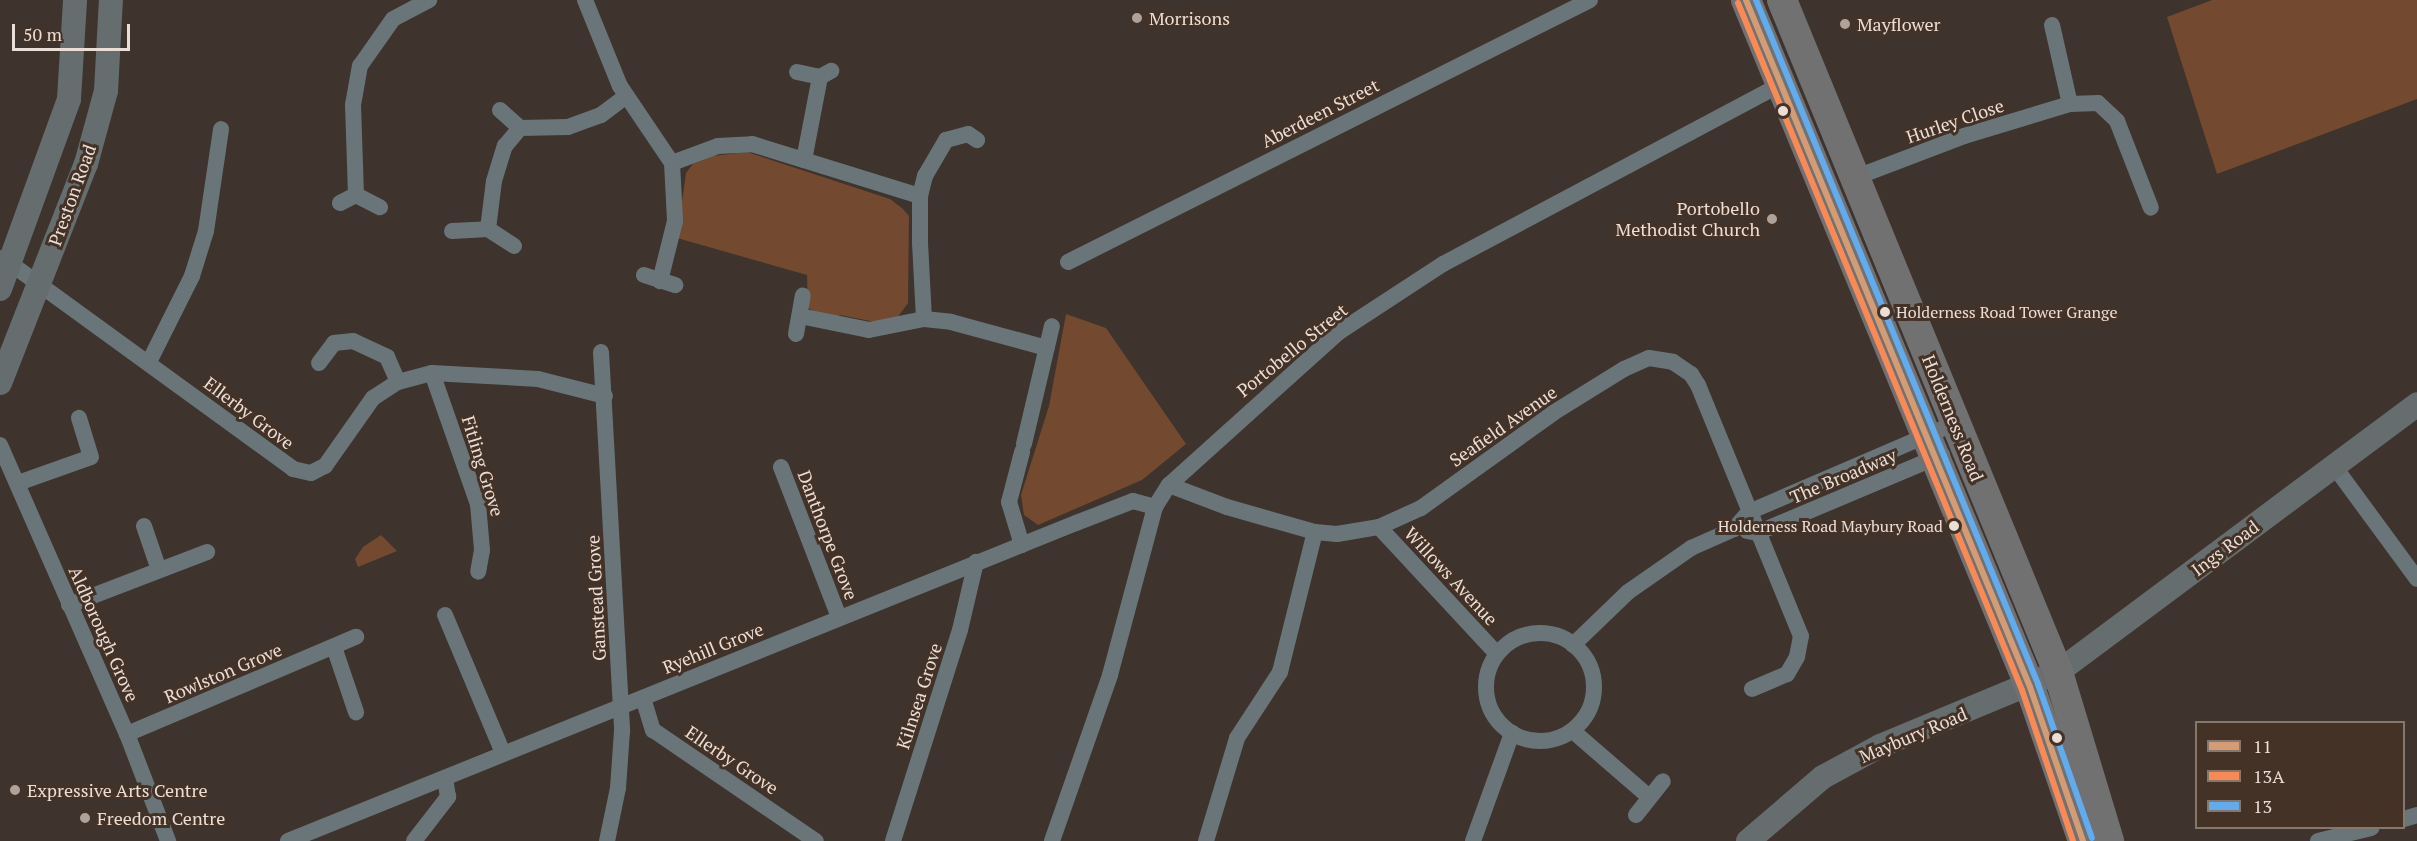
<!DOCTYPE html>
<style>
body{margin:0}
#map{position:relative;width:2417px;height:841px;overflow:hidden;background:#3e332d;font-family:"PT Serif",serif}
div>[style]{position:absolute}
.green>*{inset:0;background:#73492f}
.street>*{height:16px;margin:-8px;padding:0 8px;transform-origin:8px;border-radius:8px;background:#6a757a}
.street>.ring{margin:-8px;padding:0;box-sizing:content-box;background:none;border:16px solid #6a757a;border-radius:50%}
.secondary>*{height:24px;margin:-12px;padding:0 12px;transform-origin:12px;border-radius:12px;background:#666d6f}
.highway>*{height:30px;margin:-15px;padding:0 15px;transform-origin:15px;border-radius:15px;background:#717171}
.bus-1>*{height:6px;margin:-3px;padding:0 3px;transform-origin:3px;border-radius:3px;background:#d39c74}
.bus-2>*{height:6px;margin:-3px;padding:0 3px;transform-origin:3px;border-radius:3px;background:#f98a56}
.bus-3>*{height:6px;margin:-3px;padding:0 3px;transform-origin:3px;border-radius:3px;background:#60acee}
.dots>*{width:16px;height:16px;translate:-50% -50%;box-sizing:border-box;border:3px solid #443227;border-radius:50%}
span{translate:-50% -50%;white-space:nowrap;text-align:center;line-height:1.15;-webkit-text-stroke:6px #443227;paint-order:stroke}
.bus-label{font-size:16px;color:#eaded7}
.left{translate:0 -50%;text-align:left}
.right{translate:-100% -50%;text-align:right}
.poi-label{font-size:18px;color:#eaded7}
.street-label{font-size:18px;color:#eaded7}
.legend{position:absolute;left:2195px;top:721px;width:210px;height:108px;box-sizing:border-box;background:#443227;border:2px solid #86776d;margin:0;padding:8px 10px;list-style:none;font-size:18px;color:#eaded7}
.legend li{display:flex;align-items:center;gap:12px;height:30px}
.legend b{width:30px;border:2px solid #86776d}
.scale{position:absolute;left:12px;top:24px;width:118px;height:27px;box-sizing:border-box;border:3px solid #eaded7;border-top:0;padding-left:8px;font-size:18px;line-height:21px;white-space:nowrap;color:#eaded7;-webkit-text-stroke:4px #443227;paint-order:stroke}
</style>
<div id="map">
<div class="green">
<div style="clip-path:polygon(2212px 0,2417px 0,2417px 99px,2217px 174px,2167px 17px)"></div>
<div style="clip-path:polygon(747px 152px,890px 199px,903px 209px,909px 216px,908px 303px,897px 318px,885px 324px,840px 315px,831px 320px,808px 308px,807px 275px,677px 238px,686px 173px,693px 164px,713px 156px)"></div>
<div style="clip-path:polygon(1066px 314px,1106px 328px,1186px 444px,1142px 480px,1038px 525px,1024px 515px,1021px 495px,1049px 406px)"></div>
<div style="clip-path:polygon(381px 535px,397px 551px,358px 567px,355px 559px,363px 547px)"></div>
</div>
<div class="street">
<div style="left:585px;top:0;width:93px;rotate:67.9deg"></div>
<div style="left:620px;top:86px;width:93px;rotate:56deg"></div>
<div style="left:672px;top:163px;width:58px;rotate:87deg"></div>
<div style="left:675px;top:221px;width:62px;rotate:104deg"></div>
<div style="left:2052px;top:25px;width:81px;rotate:77.2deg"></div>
<div style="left:797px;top:72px;width:24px;rotate:12deg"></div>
<div style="left:500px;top:110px;width:27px;rotate:42deg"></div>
<div style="left:804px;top:160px;width:85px;rotate:-79.1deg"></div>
<div style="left:820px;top:77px;width:13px;rotate:-29deg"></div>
<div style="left:672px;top:163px;width:49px;rotate:-20.3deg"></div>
<div style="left:718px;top:146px;width:34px;rotate:-3deg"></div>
<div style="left:752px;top:144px;width:176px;rotate:17.2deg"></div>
<div style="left:1854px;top:178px;width:118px;rotate:-20.9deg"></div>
<div style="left:1964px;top:136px;width:111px;rotate:-16.8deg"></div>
<div style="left:2070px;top:104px;width:28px;rotate:-2deg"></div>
<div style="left:2098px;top:103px;width:26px;rotate:43deg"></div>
<div style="left:2117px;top:121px;width:93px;rotate:68.7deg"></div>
<div style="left:356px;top:195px;width:90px;rotate:-91.9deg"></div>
<div style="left:353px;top:105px;width:40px;rotate:-80deg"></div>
<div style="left:360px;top:66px;width:57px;rotate:-54.9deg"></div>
<div style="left:393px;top:19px;width:41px;rotate:-27.8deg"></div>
<div style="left:340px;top:203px;width:18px;rotate:-27deg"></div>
<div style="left:356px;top:195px;width:27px;rotate:27deg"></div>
<div style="left:488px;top:229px;width:48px;rotate:-82.9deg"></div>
<div style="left:494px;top:181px;width:37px;rotate:-73deg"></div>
<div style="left:505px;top:146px;width:23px;rotate:-50deg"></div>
<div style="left:520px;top:128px;width:48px;rotate:-1.2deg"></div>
<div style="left:568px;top:127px;width:35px;rotate:-20deg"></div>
<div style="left:601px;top:115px;width:31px;rotate:-37deg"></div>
<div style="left:452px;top:231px;width:36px;rotate:-3deg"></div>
<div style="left:488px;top:229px;width:31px;rotate:33deg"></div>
<div style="left:3px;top:258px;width:359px;rotate:36deg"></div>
<div style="left:293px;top:469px;width:18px;rotate:13deg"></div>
<div style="left:311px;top:473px;width:16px;rotate:-27deg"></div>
<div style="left:325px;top:466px;width:83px;rotate:-54.8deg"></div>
<div style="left:373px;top:398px;width:30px;rotate:-33deg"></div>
<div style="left:398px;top:382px;width:35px;rotate:-15deg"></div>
<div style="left:432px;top:373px;width:106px;rotate:3.2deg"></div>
<div style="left:538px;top:379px;width:69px;rotate:14.2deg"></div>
<div style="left:1068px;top:262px;width:584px;rotate:-26.65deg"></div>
<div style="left:644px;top:275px;width:33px;rotate:18deg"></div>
<div style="left:800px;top:316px;width:70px;rotate:11.5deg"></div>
<div style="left:869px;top:330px;width:56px;rotate:-11.3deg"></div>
<div style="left:924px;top:319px;width:27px;rotate:6deg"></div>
<div style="left:951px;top:322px;width:99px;rotate:15.2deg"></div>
<div style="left:924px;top:319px;width:77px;rotate:-93deg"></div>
<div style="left:920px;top:242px;width:46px;rotate:-90deg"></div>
<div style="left:920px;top:196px;width:21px;rotate:-76deg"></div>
<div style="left:925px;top:176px;width:42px;rotate:-59.7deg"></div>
<div style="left:946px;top:140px;width:23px;rotate:-15deg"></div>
<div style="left:968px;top:134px;width:11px;rotate:34deg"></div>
<div style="left:796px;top:334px;width:39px;rotate:-80deg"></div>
<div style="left:601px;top:352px;width:380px;rotate:86.8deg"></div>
<div style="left:622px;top:731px;width:57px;rotate:94deg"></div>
<div style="left:618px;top:788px;width:54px;rotate:101.7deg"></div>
<div style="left:149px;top:362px;width:96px;rotate:-63.4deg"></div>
<div style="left:192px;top:276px;width:47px;rotate:-72.7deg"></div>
<div style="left:206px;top:231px;width:103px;rotate:-81.6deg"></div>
<div style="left:319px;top:363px;width:25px;rotate:-53deg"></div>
<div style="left:334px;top:343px;width:19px;rotate:-6deg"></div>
<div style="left:353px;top:341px;width:38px;rotate:25deg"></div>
<div style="left:387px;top:357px;width:27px;rotate:66deg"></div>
<div style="left:432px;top:373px;width:139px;rotate:70.7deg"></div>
<div style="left:478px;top:504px;width:46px;rotate:85deg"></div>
<div style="left:482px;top:550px;width:22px;rotate:100deg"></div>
<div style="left:1024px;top:444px;width:121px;rotate:-76.7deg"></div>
<div style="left:0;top:445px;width:316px;rotate:66.3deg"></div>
<div style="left:127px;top:734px;width:115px;rotate:69deg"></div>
<div style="left:2334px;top:466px;width:140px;rotate:53.7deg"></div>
<div style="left:781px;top:467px;width:161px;rotate:68.9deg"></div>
<div style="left:18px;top:483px;width:77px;rotate:-19.6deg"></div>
<div style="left:91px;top:457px;width:41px;rotate:-107.1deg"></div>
<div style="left:1169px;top:485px;width:62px;rotate:20.8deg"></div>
<div style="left:1227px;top:507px;width:91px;rotate:15.9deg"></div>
<div style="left:1315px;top:532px;width:22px;rotate:5deg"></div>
<div style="left:1337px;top:534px;width:43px;rotate:-9.5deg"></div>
<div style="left:1379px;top:527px;width:46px;rotate:-24.3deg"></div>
<div style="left:1421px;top:508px;width:163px;rotate:-35.7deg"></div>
<div style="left:1553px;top:413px;width:84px;rotate:-31.8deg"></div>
<div style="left:1624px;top:369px;width:27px;rotate:-24deg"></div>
<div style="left:1649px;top:358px;width:24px;rotate:9deg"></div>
<div style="left:1673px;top:362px;width:22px;rotate:34deg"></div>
<div style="left:1691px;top:374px;width:13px;rotate:58deg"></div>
<div style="left:1698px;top:385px;width:271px;rotate:67.7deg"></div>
<div style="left:1801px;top:636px;width:21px;rotate:101deg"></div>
<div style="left:1797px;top:657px;width:20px;rotate:120deg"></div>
<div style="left:1787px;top:674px;width:38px;rotate:157deg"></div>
<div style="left:144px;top:526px;width:46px;rotate:71.2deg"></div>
<div style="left:1379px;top:527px;width:171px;rotate:47.1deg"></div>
<div style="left:1747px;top:531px;width:10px;rotate:11deg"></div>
<div style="left:1757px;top:533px;width:201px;rotate:-22.9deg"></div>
<div style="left:1022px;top:545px;width:45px;rotate:-106.8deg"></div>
<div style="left:1009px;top:502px;width:52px;rotate:-75.4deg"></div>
<div style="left:69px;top:605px;width:148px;rotate:-21deg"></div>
<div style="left:445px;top:615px;width:150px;rotate:67.2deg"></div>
<div class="ring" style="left:1486px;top:633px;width:92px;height:92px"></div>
<div style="left:1573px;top:645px;width:76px;rotate:-43.9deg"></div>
<div style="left:1628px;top:592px;width:77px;rotate:-34.9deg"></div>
<div style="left:1691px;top:548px;width:47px;rotate:-23.8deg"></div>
<div style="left:1734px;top:529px;width:23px;rotate:-49deg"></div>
<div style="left:1749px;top:512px;width:225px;rotate:-23.3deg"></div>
<div style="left:334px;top:647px;width:69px;rotate:71.3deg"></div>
<div style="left:643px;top:698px;width:34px;rotate:73deg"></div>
<div style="left:653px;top:730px;width:197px;rotate:34.3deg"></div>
<div style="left:1574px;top:732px;width:99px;rotate:40.9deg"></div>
<div style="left:127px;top:734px;width:249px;rotate:-23deg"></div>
<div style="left:1636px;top:815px;width:43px;rotate:-51.5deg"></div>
<div style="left:2404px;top:819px;width:14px;rotate:-17deg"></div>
<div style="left:288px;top:841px;width:850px;rotate:-21.98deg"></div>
<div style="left:1076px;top:523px;width:61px;rotate:-21.1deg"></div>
<div style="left:1133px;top:501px;width:23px;rotate:15deg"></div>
<div style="left:414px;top:841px;width:56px;rotate:-52.3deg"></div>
<div style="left:448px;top:797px;width:19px;rotate:-99deg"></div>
<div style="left:893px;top:841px;width:221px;rotate:-72.4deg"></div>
<div style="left:960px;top:630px;width:70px;rotate:-76.8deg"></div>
<div style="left:1052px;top:841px;width:176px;rotate:-70.7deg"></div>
<div style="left:1110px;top:675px;width:174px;rotate:-75deg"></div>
<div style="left:1155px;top:507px;width:26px;rotate:-58deg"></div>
<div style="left:1169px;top:485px;width:229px;rotate:-42deg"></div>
<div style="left:1339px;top:332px;width:124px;rotate:-33.2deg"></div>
<div style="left:1443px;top:264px;width:385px;rotate:-28deg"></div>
<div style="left:1206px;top:841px;width:108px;rotate:-73.2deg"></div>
<div style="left:1237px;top:738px;width:79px;rotate:-56.9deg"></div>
<div style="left:1280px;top:672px;width:144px;rotate:-76deg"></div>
<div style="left:1473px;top:841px;width:115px;rotate:-70.1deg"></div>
<div style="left:2318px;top:841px;width:55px;rotate:-13.8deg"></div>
</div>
<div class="secondary">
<div style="left:0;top:289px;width:202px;rotate:-70deg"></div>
<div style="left:69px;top:99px;width:99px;rotate:-86.5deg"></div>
<div style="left:0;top:383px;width:235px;rotate:-68.6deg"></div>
<div style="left:86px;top:164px;width:76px;rotate:-74.7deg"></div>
<div style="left:106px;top:91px;width:91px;rotate:-86.9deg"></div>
<div style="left:1748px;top:841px;width:99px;rotate:-40.5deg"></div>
<div style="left:1823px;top:777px;width:65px;rotate:-28.5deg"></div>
<div style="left:1880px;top:746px;width:193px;rotate:-22.6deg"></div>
<div style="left:2058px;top:672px;width:448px;rotate:-36.7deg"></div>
</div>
<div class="highway">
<div style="left:1746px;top:0;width:743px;rotate:67.54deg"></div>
<div style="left:2030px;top:687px;width:163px;rotate:71deg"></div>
<div style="left:1782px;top:0;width:726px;rotate:67.67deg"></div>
<div style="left:2058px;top:672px;width:177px;rotate:73.2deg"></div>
</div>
<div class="bus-1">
<div style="left:1746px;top:0;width:743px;rotate:67.54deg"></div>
<div style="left:2030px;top:687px;width:163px;rotate:71deg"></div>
</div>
<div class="bus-2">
<div style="left:1738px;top:3px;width:743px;rotate:67.54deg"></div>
<div style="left:2022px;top:690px;width:159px;rotate:71.3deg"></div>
</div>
<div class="bus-3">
<div style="left:1756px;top:0;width:740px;rotate:67.59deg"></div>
<div style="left:2038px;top:684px;width:163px;rotate:70.7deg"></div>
</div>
<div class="dots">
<div style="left:1137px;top:18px;background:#aea29c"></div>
<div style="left:1845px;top:24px;background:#aea29c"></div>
<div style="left:1783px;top:111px;background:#eaded7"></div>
<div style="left:1772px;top:219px;background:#aea29c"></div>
<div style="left:1885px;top:312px;background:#eaded7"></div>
<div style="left:1954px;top:526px;background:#eaded7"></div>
<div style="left:2057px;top:738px;background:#eaded7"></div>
<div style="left:15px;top:790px;background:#aea29c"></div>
<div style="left:85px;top:818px;background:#aea29c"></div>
</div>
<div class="bus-label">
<span class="left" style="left:1896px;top:312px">Holderness Road Tower Grange</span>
<span class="right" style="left:1943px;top:526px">Holderness Road Maybury Road</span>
</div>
<div class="poi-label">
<span class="left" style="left:1149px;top:18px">Morrisons</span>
<span class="left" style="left:1857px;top:24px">Mayflower</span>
<span class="right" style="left:1760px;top:219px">Portobello<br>Methodist Church</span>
<span class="left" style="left:27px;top:790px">Expressive Arts Centre</span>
<span class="left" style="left:97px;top:818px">Freedom Centre</span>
</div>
<div class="street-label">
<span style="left:1320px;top:113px;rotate:-27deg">Aberdeen Street</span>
<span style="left:1955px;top:121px;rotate:-19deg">Hurley Close</span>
<span style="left:72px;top:195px;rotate:-70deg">Preston Road</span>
<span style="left:1292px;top:350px;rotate:-39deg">Portobello Street</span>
<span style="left:249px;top:413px;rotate:37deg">Ellerby Grove</span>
<span style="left:1953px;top:418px;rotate:68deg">Holderness Road</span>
<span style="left:1503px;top:426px;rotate:-35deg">Seafield Avenue</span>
<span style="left:483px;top:466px;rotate:73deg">Fitling Grove</span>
<span style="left:1843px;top:476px;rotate:-23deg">The Broadway</span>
<span style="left:828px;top:535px;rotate:69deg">Danthorpe Grove</span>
<span style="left:2225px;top:548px;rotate:-37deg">Ings Road</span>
<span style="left:1451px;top:576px;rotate:47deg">Willows Avenue</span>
<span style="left:596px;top:598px;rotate:-93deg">Ganstead Grove</span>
<span style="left:104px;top:634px;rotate:66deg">Aldborough Grove</span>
<span style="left:713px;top:648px;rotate:-22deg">Ryehill Grove</span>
<span style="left:223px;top:673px;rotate:-23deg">Rowlston Grove</span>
<span style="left:919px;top:696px;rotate:-72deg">Kilnsea Grove</span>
<span style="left:1913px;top:735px;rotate:-23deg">Maybury Road</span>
<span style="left:732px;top:760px;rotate:34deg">Ellerby Grove</span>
</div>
<ul class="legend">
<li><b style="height:8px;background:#d39c74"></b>11</li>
<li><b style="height:8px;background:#f98a56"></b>13A</li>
<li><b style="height:8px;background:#60acee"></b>13</li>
</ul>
<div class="scale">50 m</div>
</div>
